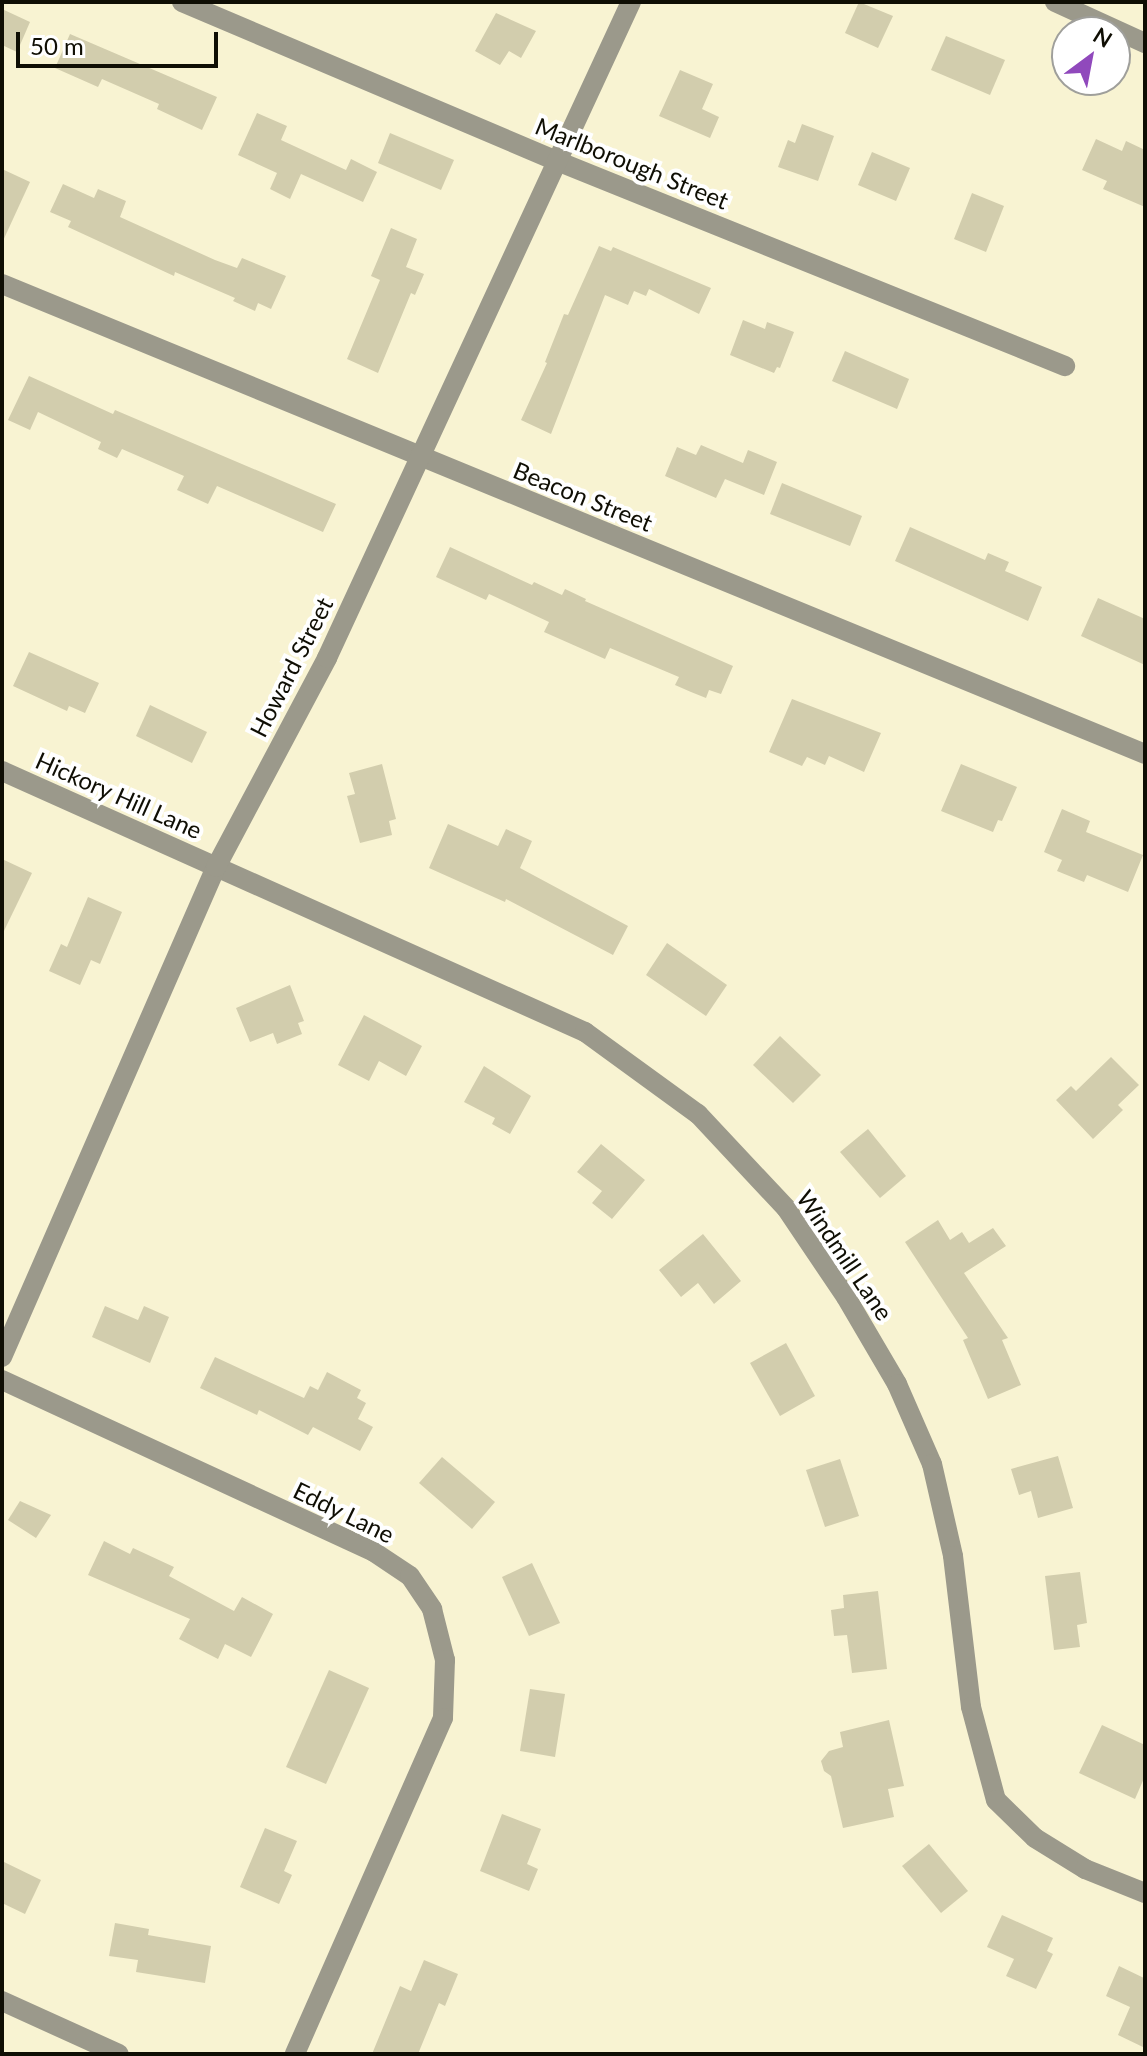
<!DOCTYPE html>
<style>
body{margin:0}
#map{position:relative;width:1147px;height:2056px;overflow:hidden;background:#f8f3d2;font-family:Lato,sans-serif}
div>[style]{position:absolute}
.building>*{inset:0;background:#d2cdad}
.minor>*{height:20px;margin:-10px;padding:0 10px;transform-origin:10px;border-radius:10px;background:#9b998b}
span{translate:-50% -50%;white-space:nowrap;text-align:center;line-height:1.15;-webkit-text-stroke:8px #fff;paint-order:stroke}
.street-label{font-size:24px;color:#0f0e04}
.frame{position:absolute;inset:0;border:4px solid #0f0e04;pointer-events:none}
.north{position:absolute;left:1051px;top:16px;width:80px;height:80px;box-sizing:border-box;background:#fff;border:2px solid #9f9f9b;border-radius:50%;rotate:32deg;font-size:22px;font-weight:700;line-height:32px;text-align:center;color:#0f0e04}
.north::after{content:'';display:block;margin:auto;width:28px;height:36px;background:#9049bc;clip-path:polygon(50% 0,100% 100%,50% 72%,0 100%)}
.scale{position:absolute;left:16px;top:32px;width:202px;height:36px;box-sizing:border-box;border:4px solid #0f0e04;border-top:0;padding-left:10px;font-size:24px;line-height:28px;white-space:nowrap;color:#0f0e04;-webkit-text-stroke:6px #fff;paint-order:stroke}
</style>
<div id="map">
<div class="building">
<div style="clip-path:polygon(859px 2px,893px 16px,878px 48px,845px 33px)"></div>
<div style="clip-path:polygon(2px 9px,30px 22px,17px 52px,2px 45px)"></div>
<div style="clip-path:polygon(496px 13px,536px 31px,521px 58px,509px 51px,500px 65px,475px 51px)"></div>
<div style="clip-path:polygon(70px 34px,217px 97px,202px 130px,157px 109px,159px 104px,102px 79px,98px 87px,55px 68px)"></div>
<div style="clip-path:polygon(946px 36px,1005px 60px,990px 95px,931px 70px)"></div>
<div style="clip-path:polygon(680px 70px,713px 84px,702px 109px,719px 117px,710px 138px,659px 116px)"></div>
<div style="clip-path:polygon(257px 113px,287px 126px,281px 140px,346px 170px,351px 159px,377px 172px,363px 202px,301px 174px,290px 199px,270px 189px,277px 173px,238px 155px)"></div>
<div style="clip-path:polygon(802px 124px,834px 136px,818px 181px,778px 167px,788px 140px,795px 143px)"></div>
<div style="clip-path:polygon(390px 133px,454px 160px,441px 190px,378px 163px)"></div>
<div style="clip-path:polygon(1096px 139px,1122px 151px,1126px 141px,1145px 150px,1145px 207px,1103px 189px,1107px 181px,1082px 170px)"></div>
<div style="clip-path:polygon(872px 152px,910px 168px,896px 201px,858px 185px)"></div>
<div style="clip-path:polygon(2px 169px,30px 182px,2px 243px)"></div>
<div style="clip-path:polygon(63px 184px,94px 198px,98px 189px,126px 201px,120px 217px,215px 260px,237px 268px,242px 258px,286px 276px,271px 309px,258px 303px,255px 311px,233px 301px,235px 298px,175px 272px,174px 276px,68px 227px,71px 221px,50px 212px)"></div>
<div style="clip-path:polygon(972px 193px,1004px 206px,986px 252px,954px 239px)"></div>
<div style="clip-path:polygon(391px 228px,417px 239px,406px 267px,424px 274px,415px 295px,411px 293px,378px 373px,347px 359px,380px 280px,371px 276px)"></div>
<div style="clip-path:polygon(599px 246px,611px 251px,613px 247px,711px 288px,699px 314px,649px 289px,646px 296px,634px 291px,628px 305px,605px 295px,551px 434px,521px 420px,547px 363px,545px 362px,564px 314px,568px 315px)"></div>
<div style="clip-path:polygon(743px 320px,765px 329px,767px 322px,794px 332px,780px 368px,777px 367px,774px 373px,730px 355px)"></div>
<div style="clip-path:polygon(845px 351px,909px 379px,897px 409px,832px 381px)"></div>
<div style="clip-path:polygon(29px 376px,113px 414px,115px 410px,336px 504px,323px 532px,217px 486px,208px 504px,177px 490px,184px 476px,122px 449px,117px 458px,98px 449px,101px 442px,38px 412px,30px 430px,8px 420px)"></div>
<div style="clip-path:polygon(701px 445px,743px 463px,748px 450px,777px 462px,764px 495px,725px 479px,716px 498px,665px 476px,677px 447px,696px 455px)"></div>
<div style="clip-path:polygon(782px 483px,862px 516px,850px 546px,770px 514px)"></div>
<div style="clip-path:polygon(910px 527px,985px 560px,988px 553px,1009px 562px,1005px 571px,1042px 587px,1028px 621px,895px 561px)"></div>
<div style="clip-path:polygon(450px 547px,532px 585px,534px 582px,562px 595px,565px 589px,586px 599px,585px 601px,733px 666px,721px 694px,709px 690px,706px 698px,691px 692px,675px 685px,679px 677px,610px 648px,605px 659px,544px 632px,549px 622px,489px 594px,486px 600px,436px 577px)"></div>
<div style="clip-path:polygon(1098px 598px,1145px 619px,1145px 665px,1081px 636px)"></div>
<div style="clip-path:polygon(29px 652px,99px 683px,85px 713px,69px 706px,67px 711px,13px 686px)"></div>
<div style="clip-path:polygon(792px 699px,881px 733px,864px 772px,829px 756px,825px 765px,807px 757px,802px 766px,769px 752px)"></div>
<div style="clip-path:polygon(150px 705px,207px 732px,192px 763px,136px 736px)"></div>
<div style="clip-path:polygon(382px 764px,396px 819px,389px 821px,392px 835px,360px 843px,347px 796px,355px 794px,349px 773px)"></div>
<div style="clip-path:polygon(961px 764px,1017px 787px,1002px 821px,998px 820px,993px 832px,941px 811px)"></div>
<div style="clip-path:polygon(1062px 809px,1090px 821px,1086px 832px,1143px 855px,1128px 892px,1087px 875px,1084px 882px,1057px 871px,1062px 860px,1044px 852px)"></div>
<div style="clip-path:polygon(448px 824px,498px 846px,506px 829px,532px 841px,520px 868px,628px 926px,613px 955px,506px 899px,505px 902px,429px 868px)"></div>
<div style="clip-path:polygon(2px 859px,32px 873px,2px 935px)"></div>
<div style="clip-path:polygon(88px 897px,122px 912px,100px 964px,91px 960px,80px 985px,49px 971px,61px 944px,67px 947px)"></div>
<div style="clip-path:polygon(667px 943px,727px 985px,706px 1016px,646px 975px)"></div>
<div style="clip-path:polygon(290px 985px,304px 1021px,298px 1023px,302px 1034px,277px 1044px,273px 1033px,250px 1042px,236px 1008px)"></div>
<div style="clip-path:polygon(364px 1015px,422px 1046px,406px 1076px,379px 1061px,369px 1081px,338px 1065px)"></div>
<div style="clip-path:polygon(780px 1036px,821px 1075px,793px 1103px,753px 1065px)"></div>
<div style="clip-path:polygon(1111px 1057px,1139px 1085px,1118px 1105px,1123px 1110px,1093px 1139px,1056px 1100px,1071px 1086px,1076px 1091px)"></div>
<div style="clip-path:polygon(484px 1066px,531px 1096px,510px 1134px,492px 1124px,495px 1118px,464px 1102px)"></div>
<div style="clip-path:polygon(868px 1129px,906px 1176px,880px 1198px,840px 1152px)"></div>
<div style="clip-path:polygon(601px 1144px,645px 1180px,612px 1219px,592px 1203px,602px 1191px,577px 1172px)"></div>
<div style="clip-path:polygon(938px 1220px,950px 1240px,962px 1232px,969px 1243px,993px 1228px,1006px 1246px,964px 1273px,1008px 1338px,1002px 1340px,1021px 1385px,988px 1399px,963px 1340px,968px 1338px,905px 1242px)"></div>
<div style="clip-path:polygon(703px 1234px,741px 1281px,714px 1304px,698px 1283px,681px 1297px,659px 1270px)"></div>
<div style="clip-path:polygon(105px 1306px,138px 1320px,144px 1306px,169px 1317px,150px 1363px,92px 1337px)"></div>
<div style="clip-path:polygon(786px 1343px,815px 1396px,780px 1416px,750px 1363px)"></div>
<div style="clip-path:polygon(215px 1357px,304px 1398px,310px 1386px,318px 1390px,327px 1372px,361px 1390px,357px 1398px,366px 1403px,358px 1419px,373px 1427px,360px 1451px,313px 1427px,308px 1435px,259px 1410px,257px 1415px,200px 1388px)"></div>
<div style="clip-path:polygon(1058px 1456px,1073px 1508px,1038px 1518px,1031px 1491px,1019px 1495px,1011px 1469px)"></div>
<div style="clip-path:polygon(442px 1457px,495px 1502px,472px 1529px,419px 1483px)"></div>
<div style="clip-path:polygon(840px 1459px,859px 1516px,825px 1527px,806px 1470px)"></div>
<div style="clip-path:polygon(20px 1501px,51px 1515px,36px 1538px,8px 1520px)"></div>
<div style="clip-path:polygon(104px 1541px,130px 1554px,133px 1548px,174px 1567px,169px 1576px,234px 1611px,242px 1597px,273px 1614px,251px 1657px,225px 1644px,218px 1659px,179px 1639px,190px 1619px,88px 1575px)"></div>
<div style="clip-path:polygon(532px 1563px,560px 1623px,529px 1636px,502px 1577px)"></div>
<div style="clip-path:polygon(1080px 1572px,1087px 1623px,1077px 1625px,1080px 1647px,1054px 1650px,1045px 1576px)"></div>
<div style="clip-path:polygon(878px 1591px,887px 1669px,852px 1673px,847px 1635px,834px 1636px,831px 1610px,844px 1608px,843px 1595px)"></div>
<div style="clip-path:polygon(329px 1670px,369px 1688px,326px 1784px,286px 1767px)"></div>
<div style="clip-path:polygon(530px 1689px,565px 1694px,555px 1757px,520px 1751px)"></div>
<div style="clip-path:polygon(889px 1720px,904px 1786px,888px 1789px,894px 1817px,843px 1828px,831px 1776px,824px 1771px,821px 1761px,829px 1751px,843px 1747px,840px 1732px)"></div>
<div style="clip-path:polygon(1102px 1725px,1145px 1745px,1145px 1776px,1135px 1799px,1079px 1773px)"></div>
<div style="clip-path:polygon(502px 1814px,541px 1829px,527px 1864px,538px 1869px,529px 1891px,480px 1871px)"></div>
<div style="clip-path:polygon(265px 1828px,297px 1841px,284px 1871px,292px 1875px,279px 1904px,240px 1887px)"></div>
<div style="clip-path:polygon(929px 1844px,968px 1891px,941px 1913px,902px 1866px)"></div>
<div style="clip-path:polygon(2px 1861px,41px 1880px,25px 1914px,2px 1903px)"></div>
<div style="clip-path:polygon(1002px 1915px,1053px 1938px,1047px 1951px,1053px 1954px,1036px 1989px,1006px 1976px,1014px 1959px,987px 1947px)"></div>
<div style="clip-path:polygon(115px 1923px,149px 1929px,148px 1935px,211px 1946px,205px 1983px,136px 1972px,138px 1960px,109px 1956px)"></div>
<div style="clip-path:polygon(424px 1960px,458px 1974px,445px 2006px,439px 2003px,418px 2054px,372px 2054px,400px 1986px,411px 1991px)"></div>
<div style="clip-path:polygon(1119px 1966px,1144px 1978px,1145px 1975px,1145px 2048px,1118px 2035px,1130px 2007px,1106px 1996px)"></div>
</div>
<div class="minor">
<div style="left:182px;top:2px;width:407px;rotate:23deg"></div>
<div style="left:557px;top:161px;width:548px;rotate:21.98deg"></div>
<div style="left:1055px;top:2px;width:99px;rotate:24.5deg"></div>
<div style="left:2px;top:284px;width:1236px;rotate:22.35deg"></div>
<div style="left:2px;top:771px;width:639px;rotate:24.12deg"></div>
<div style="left:585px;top:1032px;width:140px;rotate:36deg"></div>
<div style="left:698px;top:1114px;width:129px;rotate:46.9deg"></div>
<div style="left:786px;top:1208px;width:107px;rotate:56deg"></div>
<div style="left:846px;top:1297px;width:101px;rotate:59.6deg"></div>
<div style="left:897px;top:1384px;width:87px;rotate:66.4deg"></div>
<div style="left:932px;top:1464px;width:94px;rotate:77.1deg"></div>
<div style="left:953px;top:1556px;width:152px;rotate:83.2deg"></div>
<div style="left:971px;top:1707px;width:96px;rotate:75deg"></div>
<div style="left:996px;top:1800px;width:54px;rotate:44.3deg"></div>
<div style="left:1035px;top:1838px;width:59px;rotate:31.8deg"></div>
<div style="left:1085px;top:1869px;width:65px;rotate:21.8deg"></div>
<div style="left:2px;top:1357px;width:535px;rotate:-66.41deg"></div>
<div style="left:216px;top:867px;width:237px;rotate:-62deg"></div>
<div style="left:327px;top:658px;width:723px;rotate:-65.14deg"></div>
<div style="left:2px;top:1380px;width:410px;rotate:24.8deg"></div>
<div style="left:374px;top:1552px;width:43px;rotate:33.7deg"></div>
<div style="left:410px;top:1576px;width:40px;rotate:56deg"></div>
<div style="left:432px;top:1609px;width:53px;rotate:75.7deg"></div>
<div style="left:445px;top:1660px;width:58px;rotate:92deg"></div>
<div style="left:443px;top:1718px;width:367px;rotate:113.8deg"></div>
<div style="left:2px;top:2001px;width:128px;rotate:24.4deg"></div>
</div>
<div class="street-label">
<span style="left:632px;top:163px;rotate:22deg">Marlborough Street</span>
<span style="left:583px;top:496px;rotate:22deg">Beacon Street</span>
<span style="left:291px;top:667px;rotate:-63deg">Howard Street</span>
<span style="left:119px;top:795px;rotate:24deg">Hickory Hill Lane</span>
<span style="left:845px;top:1255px;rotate:56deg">Windmill Lane</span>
<span style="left:344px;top:1512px;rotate:26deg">Eddy Lane</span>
</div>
<div class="frame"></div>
<div class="north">N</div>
<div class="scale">50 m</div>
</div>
